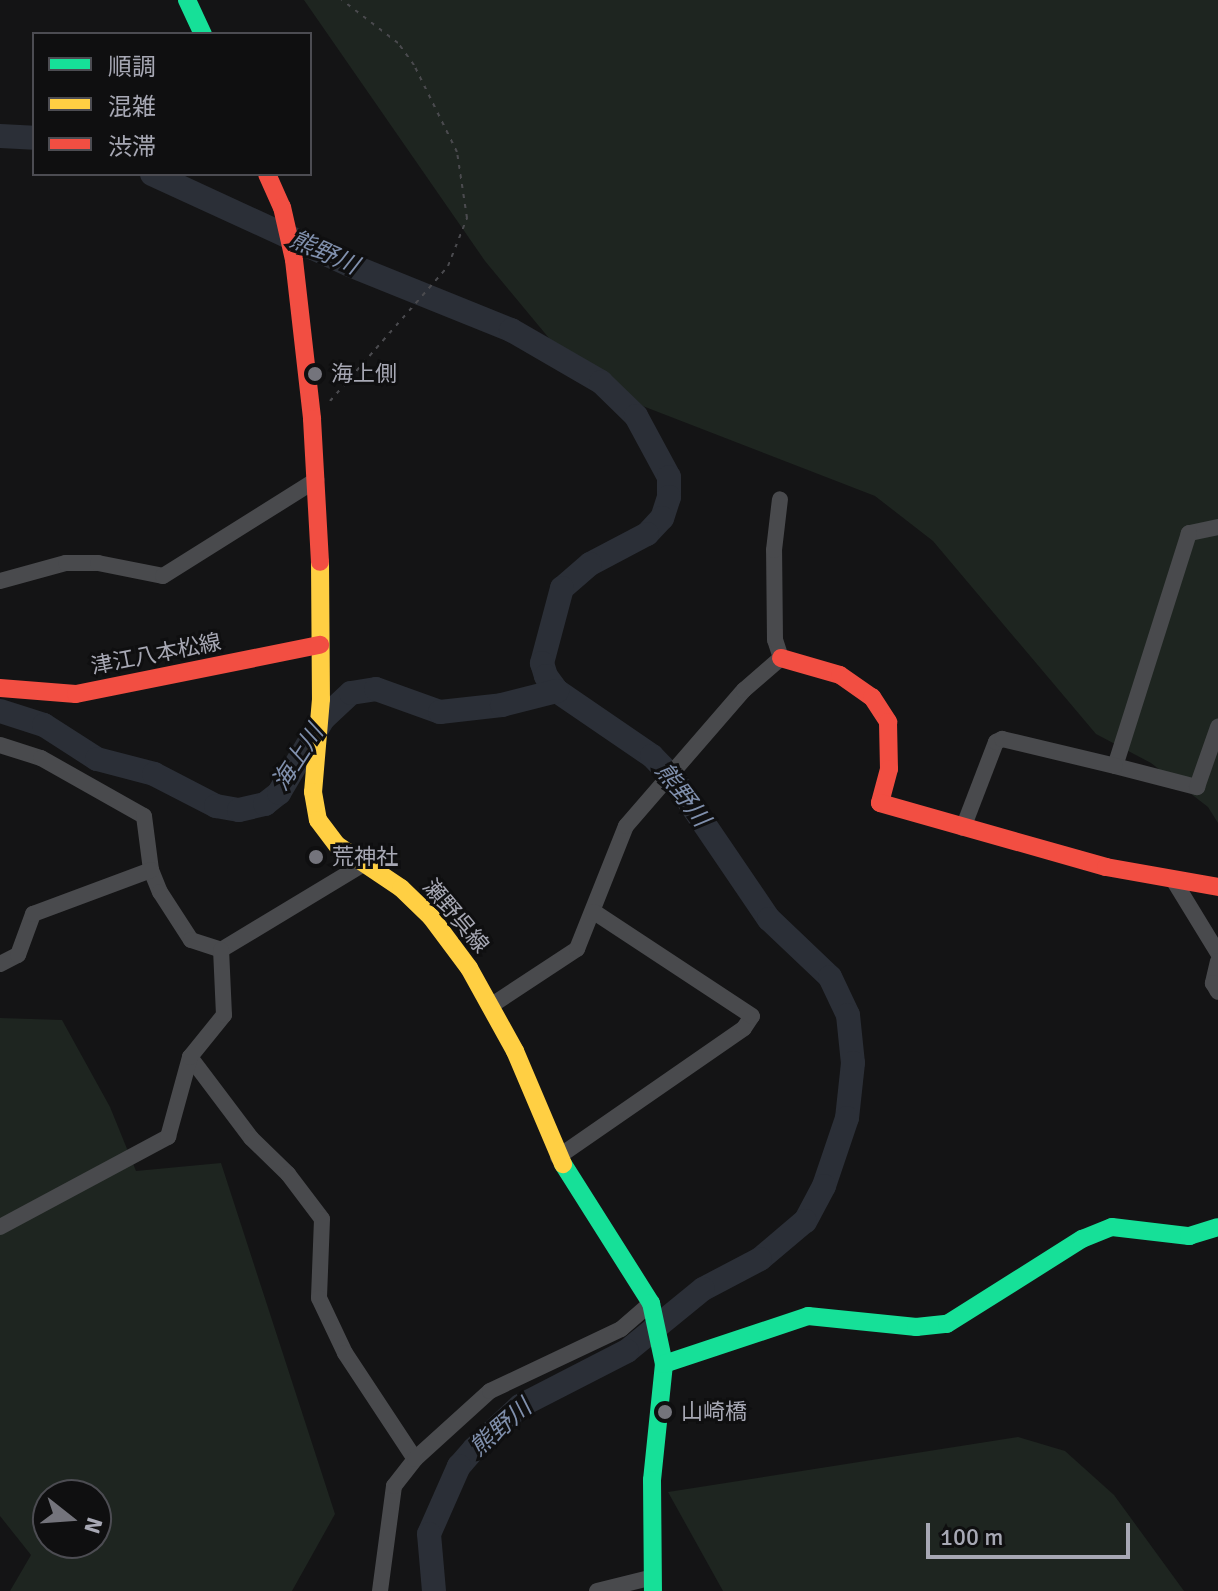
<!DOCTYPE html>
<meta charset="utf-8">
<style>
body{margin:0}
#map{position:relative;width:1218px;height:1591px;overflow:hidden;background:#141415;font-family:Signika,"Noto Sans JP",sans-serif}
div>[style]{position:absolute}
.green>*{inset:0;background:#1e2520}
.river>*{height:24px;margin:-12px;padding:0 12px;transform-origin:12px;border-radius:12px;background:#2b2f37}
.path>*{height:2px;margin-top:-1px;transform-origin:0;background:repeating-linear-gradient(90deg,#4a4a4e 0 4px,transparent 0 10px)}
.street>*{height:16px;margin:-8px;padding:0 8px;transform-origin:8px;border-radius:8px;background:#494a4d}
.fast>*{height:18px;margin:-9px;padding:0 9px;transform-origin:9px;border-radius:9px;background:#16e098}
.slow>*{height:18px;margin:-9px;padding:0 9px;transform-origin:9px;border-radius:9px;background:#ffcf43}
.jam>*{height:18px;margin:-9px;padding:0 9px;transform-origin:9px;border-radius:9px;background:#f24e42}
.dots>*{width:22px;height:22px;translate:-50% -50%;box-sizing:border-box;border:4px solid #0f0f10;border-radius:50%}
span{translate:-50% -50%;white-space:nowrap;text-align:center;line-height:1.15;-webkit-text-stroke:6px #0f0f10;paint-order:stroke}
.poi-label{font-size:22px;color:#a7a8b4}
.left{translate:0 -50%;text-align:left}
.street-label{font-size:22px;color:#a7a8b4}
.water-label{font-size:24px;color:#8090ad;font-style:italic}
.legend{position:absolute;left:32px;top:32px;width:280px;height:144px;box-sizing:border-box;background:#0f0f10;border:2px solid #4c4c52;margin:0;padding:10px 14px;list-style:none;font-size:24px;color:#a7a8b4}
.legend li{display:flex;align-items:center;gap:16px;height:40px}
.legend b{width:40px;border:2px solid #4c4c52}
.north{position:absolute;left:32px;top:1479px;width:80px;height:80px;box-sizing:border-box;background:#0f0f10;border:2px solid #4c4c52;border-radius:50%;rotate:107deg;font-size:22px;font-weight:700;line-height:32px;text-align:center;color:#a7a8b4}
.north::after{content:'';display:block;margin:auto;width:28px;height:36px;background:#74747c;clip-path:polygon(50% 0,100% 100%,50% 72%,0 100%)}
.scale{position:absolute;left:926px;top:1523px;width:204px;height:36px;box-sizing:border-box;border:4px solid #a7a8b4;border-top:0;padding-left:10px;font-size:24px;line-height:28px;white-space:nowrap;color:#a7a8b4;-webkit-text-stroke:6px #0f0f10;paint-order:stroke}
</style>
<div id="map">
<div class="green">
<div style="clip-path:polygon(304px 0,1218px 0,1218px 823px,1208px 807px,1151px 763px,1096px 734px,933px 541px,875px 496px,622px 398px,553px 343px,485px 261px)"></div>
<div style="clip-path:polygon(evenodd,0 1018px,62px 1020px,110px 1107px,136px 1171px,221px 1163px,335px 1514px,292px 1591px,10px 1591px,31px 1555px,0 1516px,0 1018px,48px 1495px,96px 1495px,96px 1543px,48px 1543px,48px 1495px)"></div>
<div style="clip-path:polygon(1018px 1437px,1065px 1451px,1114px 1495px,1184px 1591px,723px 1591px,668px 1492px)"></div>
</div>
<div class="river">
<div style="left:0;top:136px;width:34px;rotate:3deg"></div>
<div style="left:152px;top:174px;width:218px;rotate:24.7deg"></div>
<div style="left:350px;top:265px;width:174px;rotate:22deg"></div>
<div style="left:511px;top:330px;width:104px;rotate:30deg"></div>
<div style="left:601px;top:382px;width:49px;rotate:44.2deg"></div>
<div style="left:636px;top:416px;width:69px;rotate:61.6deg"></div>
<div style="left:669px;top:477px;width:20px;rotate:90deg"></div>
<div style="left:669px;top:497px;width:22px;rotate:108deg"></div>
<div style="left:662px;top:518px;width:22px;rotate:133deg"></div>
<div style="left:647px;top:534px;width:64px;rotate:152.2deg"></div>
<div style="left:590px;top:564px;width:37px;rotate:139deg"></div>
<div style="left:562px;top:588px;width:78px;rotate:104.9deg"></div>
<div style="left:542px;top:663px;width:14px;rotate:73deg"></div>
<div style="left:546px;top:676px;width:19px;rotate:54deg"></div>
<div style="left:557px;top:691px;width:115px;rotate:34.4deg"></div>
<div style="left:652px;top:756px;width:30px;rotate:46deg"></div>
<div style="left:673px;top:778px;width:171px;rotate:55.8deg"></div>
<div style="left:769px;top:919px;width:84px;rotate:43.6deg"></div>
<div style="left:830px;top:977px;width:42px;rotate:64.7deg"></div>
<div style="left:848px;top:1015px;width:48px;rotate:84.1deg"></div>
<div style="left:853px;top:1063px;width:55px;rotate:96.2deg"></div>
<div style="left:847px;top:1118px;width:72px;rotate:108.7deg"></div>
<div style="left:824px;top:1186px;width:40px;rotate:118deg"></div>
<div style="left:805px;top:1221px;width:59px;rotate:139.8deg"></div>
<div style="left:760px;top:1259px;width:64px;rotate:152.2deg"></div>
<div style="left:703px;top:1289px;width:98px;rotate:140.8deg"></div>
<div style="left:627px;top:1351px;width:120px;rotate:152.8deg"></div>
<div style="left:520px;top:1406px;width:63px;rotate:136.9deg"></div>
<div style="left:474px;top:1449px;width:23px;rotate:131deg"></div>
<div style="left:459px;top:1466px;width:74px;rotate:113.8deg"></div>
<div style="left:429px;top:1534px;width:57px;rotate:85deg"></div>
<div style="left:0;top:711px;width:46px;rotate:17.7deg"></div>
<div style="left:44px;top:725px;width:63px;rotate:32.7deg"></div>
<div style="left:97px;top:759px;width:59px;rotate:14.7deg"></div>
<div style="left:154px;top:774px;width:70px;rotate:27.3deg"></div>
<div style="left:216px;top:806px;width:23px;rotate:10deg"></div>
<div style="left:239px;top:810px;width:27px;rotate:-13deg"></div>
<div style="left:265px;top:804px;width:18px;rotate:-38deg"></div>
<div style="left:279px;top:793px;width:86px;rotate:-59.3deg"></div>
<div style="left:323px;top:719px;width:38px;rotate:-43deg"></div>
<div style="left:351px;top:693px;width:25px;rotate:-9deg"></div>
<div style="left:376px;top:689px;width:68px;rotate:19.8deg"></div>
<div style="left:440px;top:712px;width:62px;rotate:-6.4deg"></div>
<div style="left:502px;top:705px;width:57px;rotate:-14.3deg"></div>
</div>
<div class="path">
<div style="left:330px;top:401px;width:179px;rotate:-48.8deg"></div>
<div style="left:448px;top:266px;width:52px;rotate:-68.4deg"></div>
<div style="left:467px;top:218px;width:67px;rotate:-98.6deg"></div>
<div style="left:457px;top:152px;width:97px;rotate:-116.3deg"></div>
<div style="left:414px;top:65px;width:27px;rotate:-126deg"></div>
<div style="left:398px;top:43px;width:71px;rotate:-142.5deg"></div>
</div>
<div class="street">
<div style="left:1218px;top:527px;width:30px;rotate:168deg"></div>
<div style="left:1189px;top:533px;width:244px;rotate:107.6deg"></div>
<div style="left:1115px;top:766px;width:85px;rotate:14.4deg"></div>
<div style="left:1197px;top:787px;width:64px;rotate:-70.7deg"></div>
<div style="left:0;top:581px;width:68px;rotate:-15.3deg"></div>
<div style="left:66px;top:563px;width:32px"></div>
<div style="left:98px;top:563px;width:66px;rotate:11.3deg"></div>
<div style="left:163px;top:576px;width:181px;rotate:-32.1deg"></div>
<div style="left:0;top:745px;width:43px;rotate:17.6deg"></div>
<div style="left:41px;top:758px;width:118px;rotate:29.4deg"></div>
<div style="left:144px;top:816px;width:54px;rotate:82.6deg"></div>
<div style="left:151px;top:870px;width:24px;rotate:68deg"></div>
<div style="left:160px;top:892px;width:57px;rotate:57.1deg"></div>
<div style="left:191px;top:940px;width:32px;rotate:18deg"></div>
<div style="left:221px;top:950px;width:165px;rotate:-31.1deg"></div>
<div style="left:963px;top:828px;width:92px;rotate:-69deg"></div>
<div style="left:996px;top:742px;width:7px;rotate:-27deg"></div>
<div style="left:1002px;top:739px;width:116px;rotate:13.4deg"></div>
<div style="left:1174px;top:881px;width:84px;rotate:58.6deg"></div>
<div style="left:1218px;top:961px;width:23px;rotate:103deg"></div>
<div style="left:1213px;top:983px;width:10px;rotate:61deg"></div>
<div style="left:0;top:964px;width:20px;rotate:-27deg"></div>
<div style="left:18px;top:955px;width:44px;rotate:-69.9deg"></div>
<div style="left:33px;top:914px;width:126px;rotate:-20.4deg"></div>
<div style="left:492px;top:1005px;width:102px;rotate:-33.4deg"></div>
<div style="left:577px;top:949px;width:132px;rotate:-68.3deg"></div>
<div style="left:626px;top:826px;width:180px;rotate:-49.1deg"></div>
<div style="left:744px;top:690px;width:49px;rotate:-40.9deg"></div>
<div style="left:781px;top:658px;width:19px;rotate:-108deg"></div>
<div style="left:775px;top:640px;width:90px;rotate:-90.6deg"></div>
<div style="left:774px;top:550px;width:51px;rotate:-83.3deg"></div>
<div style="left:190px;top:1057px;width:101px;rotate:53deg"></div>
<div style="left:251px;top:1138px;width:52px;rotate:44.2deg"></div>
<div style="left:288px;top:1174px;width:56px;rotate:52.9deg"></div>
<div style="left:322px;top:1219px;width:79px;rotate:92.2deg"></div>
<div style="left:319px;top:1298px;width:61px;rotate:64.7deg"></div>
<div style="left:345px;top:1353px;width:127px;rotate:56.6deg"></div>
<div style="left:558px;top:1157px;width:226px;rotate:-34.7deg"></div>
<div style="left:744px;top:1028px;width:14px;rotate:-56deg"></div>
<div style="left:752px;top:1016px;width:189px;rotate:-146.6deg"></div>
<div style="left:0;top:1227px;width:191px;rotate:-28.2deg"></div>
<div style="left:168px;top:1137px;width:83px;rotate:-74.6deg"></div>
<div style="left:190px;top:1057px;width:54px;rotate:-51deg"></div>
<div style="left:224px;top:1015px;width:65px;rotate:-92.6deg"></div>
<div style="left:380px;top:1591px;width:106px;rotate:-82.4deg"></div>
<div style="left:394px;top:1486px;width:34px;rotate:-52deg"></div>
<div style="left:415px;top:1459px;width:101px;rotate:-42.2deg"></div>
<div style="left:490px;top:1391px;width:145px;rotate:-25.3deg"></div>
<div style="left:621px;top:1329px;width:40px;rotate:-41deg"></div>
<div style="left:597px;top:1591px;width:54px;rotate:-14deg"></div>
</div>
<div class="fast">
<div style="left:187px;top:0;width:38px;rotate:65deg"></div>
<div style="left:563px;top:1164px;width:165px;rotate:57.7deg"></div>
<div style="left:651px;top:1303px;width:62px;rotate:78deg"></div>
<div style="left:664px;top:1364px;width:117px;rotate:95.9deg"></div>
<div style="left:652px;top:1480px;width:111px;rotate:89.5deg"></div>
<div style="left:664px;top:1364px;width:152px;rotate:-18.4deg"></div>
<div style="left:808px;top:1316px;width:109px;rotate:5.8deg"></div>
<div style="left:916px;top:1327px;width:31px;rotate:-6deg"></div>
<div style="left:947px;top:1324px;width:160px;rotate:-32.2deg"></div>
<div style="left:1082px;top:1239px;width:32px;rotate:-22deg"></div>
<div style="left:1112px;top:1227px;width:78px;rotate:6.7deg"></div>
<div style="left:1189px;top:1236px;width:30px;rotate:-17deg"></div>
</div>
<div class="slow">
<div style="left:320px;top:562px;width:137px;rotate:89.6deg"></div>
<div style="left:321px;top:699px;width:93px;rotate:94.9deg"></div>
<div style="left:313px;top:792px;width:28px;rotate:80deg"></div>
<div style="left:318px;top:820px;width:31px;rotate:53deg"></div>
<div style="left:337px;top:845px;width:77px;rotate:33.9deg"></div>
<div style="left:401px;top:888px;width:42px;rotate:44deg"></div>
<div style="left:431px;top:917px;width:64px;rotate:53.3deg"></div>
<div style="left:469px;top:968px;width:95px;rotate:61deg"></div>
<div style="left:515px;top:1051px;width:123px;rotate:67deg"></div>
</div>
<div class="jam">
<div style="left:267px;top:174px;width:36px;rotate:66deg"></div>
<div style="left:282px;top:207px;width:54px;rotate:77.2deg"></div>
<div style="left:294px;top:260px;width:160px;rotate:83.5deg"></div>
<div style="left:312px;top:419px;width:143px;rotate:86.8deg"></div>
<div style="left:781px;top:658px;width:61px;rotate:16.1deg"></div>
<div style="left:840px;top:675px;width:39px;rotate:35deg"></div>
<div style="left:872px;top:697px;width:30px;rotate:57deg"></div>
<div style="left:888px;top:722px;width:47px;rotate:88.8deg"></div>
<div style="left:889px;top:769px;width:35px;rotate:105deg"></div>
<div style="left:880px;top:803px;width:235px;rotate:15.8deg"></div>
<div style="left:1106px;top:867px;width:114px;rotate:10.1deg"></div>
<div style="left:0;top:688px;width:76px;rotate:4.5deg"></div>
<div style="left:76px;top:694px;width:249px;rotate:-11.4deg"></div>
</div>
<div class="dots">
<div style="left:315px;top:374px;background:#74747c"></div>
<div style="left:316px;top:857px;background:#74747c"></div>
<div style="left:665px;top:1412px;background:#74747c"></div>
</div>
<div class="poi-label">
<span class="left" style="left:331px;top:374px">海上側</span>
<span class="left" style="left:332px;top:857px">荒神社</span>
<span class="left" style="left:681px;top:1412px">山崎橋</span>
</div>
<div class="street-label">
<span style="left:156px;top:654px;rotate:-11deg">津江八本松線</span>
<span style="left:456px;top:916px;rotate:50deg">瀬野呉線</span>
</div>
<div class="water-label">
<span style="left:324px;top:253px;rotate:24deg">熊野川</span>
<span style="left:298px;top:758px;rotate:-57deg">海上川</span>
<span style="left:682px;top:795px;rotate:53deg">熊野川</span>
<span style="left:501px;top:1428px;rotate:-41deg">熊野川</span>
</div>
<ul class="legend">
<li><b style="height:10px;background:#16e098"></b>順調</li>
<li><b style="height:10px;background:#ffcf43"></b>混雑</li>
<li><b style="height:10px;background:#f24e42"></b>渋滞</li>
</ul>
<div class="north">N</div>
<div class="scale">100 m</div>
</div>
